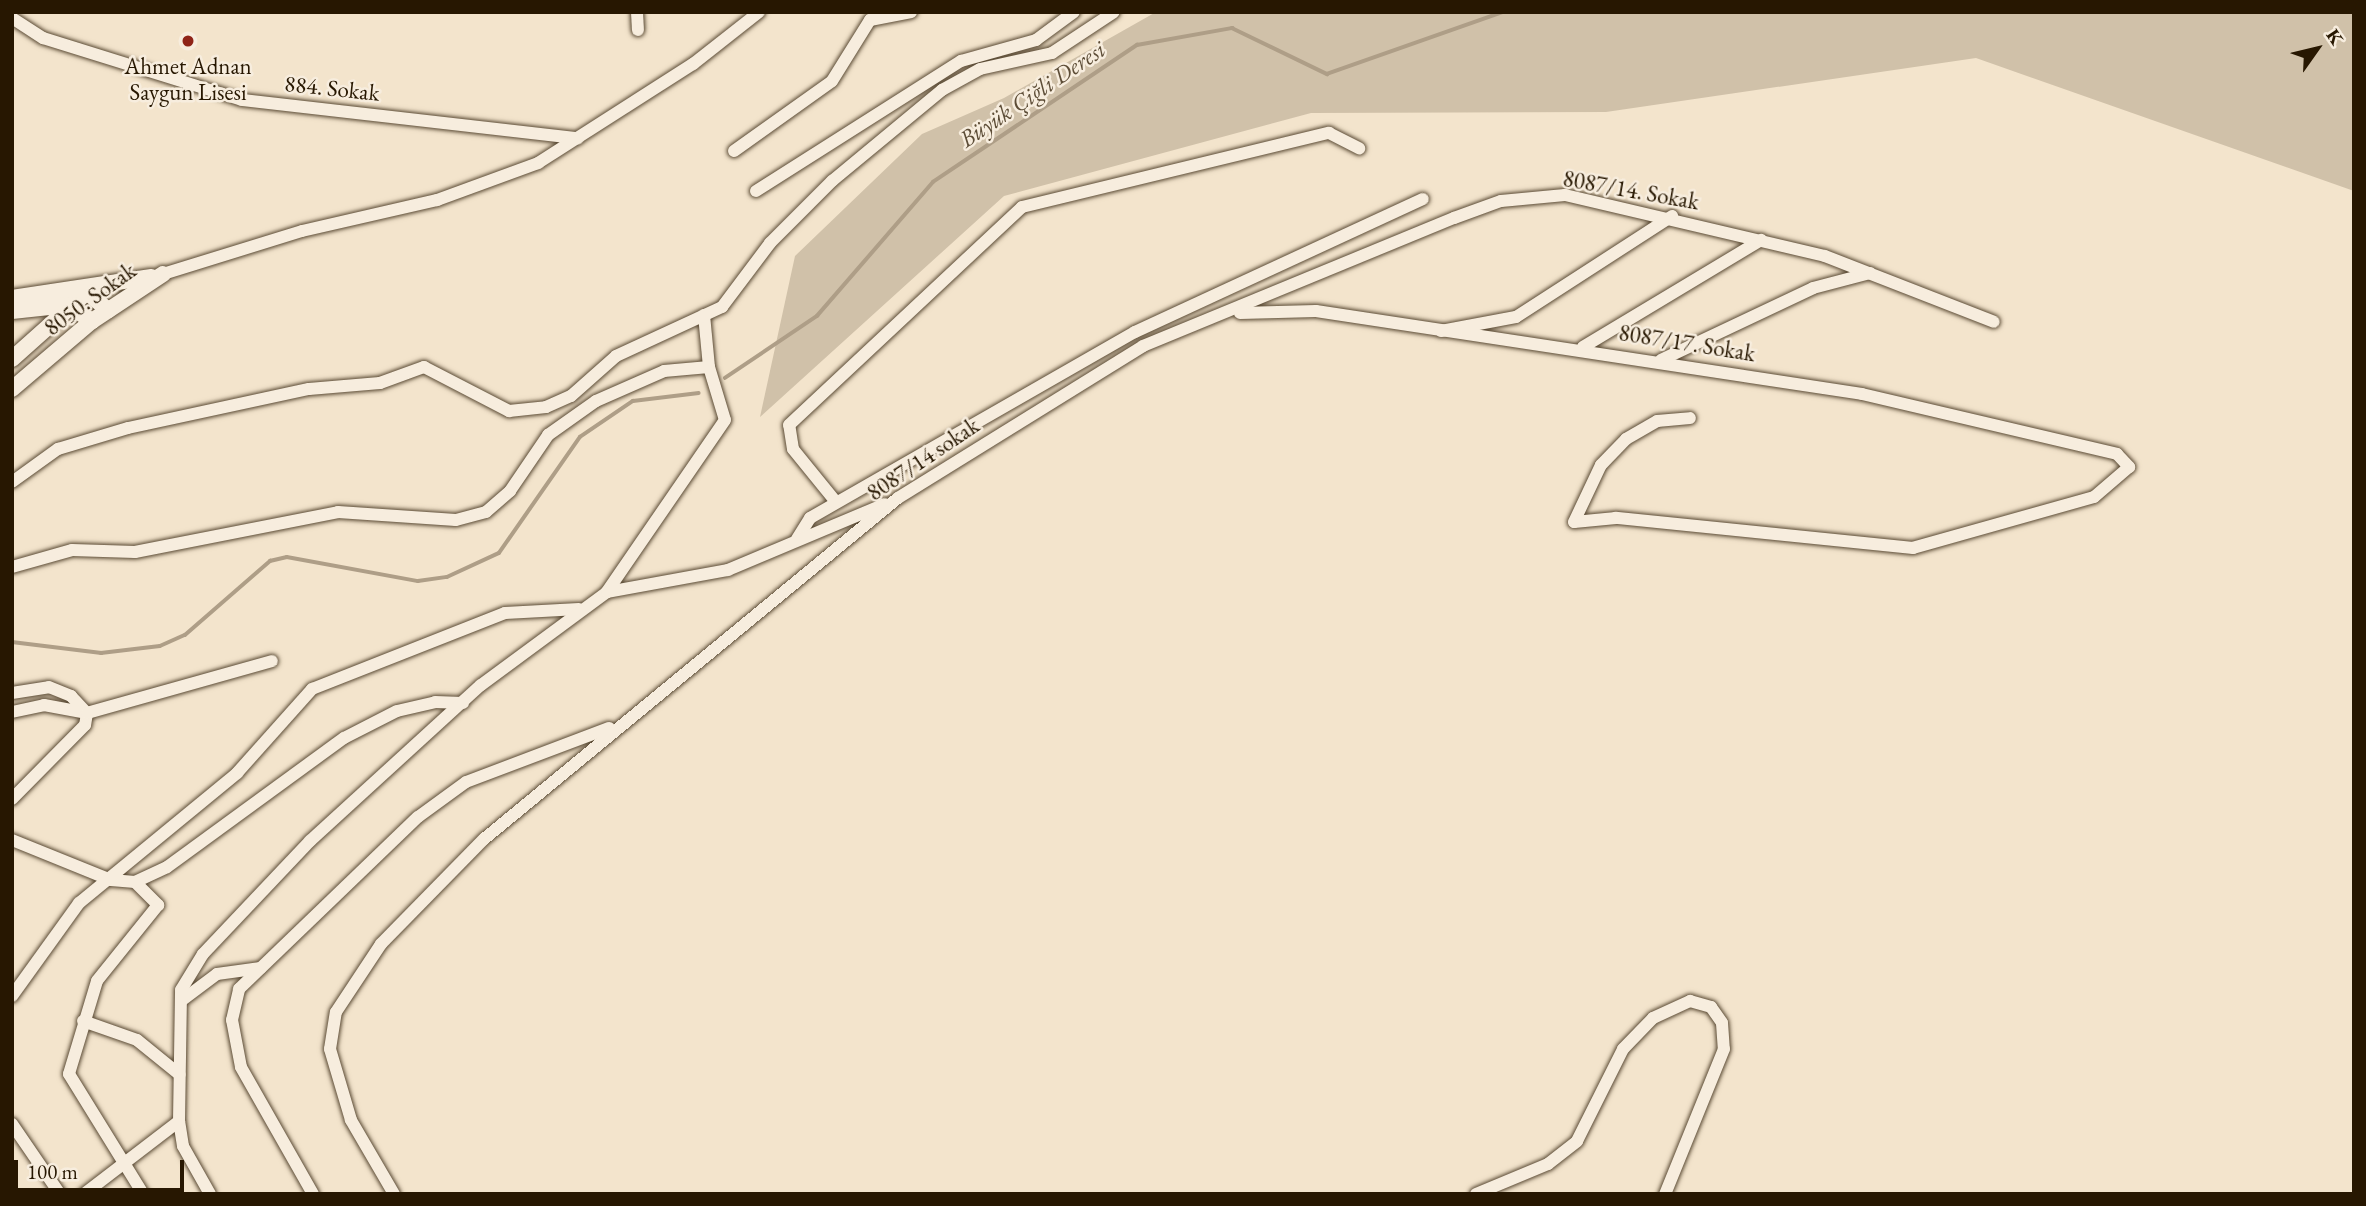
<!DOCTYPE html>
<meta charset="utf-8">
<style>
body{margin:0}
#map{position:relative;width:2366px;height:1206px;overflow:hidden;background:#f3e4cc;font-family:"EB Garamond",serif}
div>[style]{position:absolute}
.green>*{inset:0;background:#d0c1a9}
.stream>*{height:3.5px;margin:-1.75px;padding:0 1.75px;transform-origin:1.75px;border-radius:1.75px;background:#ae9e87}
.roads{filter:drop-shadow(0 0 2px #5a4a34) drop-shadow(0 0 2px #5a4a34)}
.minor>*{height:12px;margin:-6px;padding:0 6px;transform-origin:6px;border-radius:6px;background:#f7edde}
.tertiary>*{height:16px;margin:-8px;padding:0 8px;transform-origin:8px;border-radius:8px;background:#f7edde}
.dots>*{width:19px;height:19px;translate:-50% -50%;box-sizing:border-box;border:4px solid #f7edde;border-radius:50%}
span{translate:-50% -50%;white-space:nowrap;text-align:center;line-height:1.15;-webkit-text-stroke:5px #f7edde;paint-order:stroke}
.poi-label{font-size:23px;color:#271701}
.street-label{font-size:23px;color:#271701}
.water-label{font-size:24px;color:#5d4d37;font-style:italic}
.frame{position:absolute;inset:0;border:14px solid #271701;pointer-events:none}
.north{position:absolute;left:2282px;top:14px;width:70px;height:70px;-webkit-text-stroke:5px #f7edde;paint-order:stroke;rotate:56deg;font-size:19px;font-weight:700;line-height:28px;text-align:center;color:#271701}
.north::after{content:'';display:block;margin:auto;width:24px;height:32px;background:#271701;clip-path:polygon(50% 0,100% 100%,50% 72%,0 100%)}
.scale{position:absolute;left:14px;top:1160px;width:170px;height:32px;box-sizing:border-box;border:4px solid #271701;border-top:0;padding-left:9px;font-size:21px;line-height:24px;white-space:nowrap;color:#271701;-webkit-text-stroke:5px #f7edde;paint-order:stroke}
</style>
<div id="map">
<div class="green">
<div style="clip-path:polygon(1156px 12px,2354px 12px,2354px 191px,1976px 58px,1606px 112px,1311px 113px,1004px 196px,760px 417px,795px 256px,922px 134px,1004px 98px)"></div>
</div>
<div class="stream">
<div style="left:725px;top:378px;width:111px;rotate:-34deg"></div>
<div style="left:817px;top:316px;width:177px;rotate:-49.1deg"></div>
<div style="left:933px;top:182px;width:246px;rotate:-33.9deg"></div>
<div style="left:1137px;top:45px;width:97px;rotate:-10.1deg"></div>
<div style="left:1232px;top:28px;width:106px;rotate:25.8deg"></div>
<div style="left:1327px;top:74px;width:187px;rotate:-19.4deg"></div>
<div style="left:12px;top:642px;width:90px;rotate:7deg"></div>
<div style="left:101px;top:653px;width:59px;rotate:-6.8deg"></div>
<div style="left:160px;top:646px;width:27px;rotate:-24deg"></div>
<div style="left:185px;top:635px;width:113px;rotate:-41deg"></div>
<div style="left:270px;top:561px;width:17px;rotate:-13deg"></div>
<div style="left:287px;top:557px;width:133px;rotate:10.4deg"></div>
<div style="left:418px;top:581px;width:29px;rotate:-8deg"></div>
<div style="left:447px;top:577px;width:57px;rotate:-24.8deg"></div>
<div style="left:499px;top:553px;width:141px;rotate:-55.1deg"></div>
<div style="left:580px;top:437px;width:64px;rotate:-34.2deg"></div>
<div style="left:633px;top:401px;width:66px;rotate:-6.9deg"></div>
</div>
<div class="roads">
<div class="minor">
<div style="left:637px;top:12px;width:18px;rotate:87deg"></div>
<div style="left:12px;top:18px;width:37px;rotate:33deg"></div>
<div style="left:43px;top:38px;width:208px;rotate:17.3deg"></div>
<div style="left:242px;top:100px;width:338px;rotate:6.5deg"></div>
<div style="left:734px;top:151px;width:120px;rotate:-35.5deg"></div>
<div style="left:832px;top:81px;width:72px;rotate:-58.1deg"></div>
<div style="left:870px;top:20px;width:42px;rotate:-11deg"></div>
<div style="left:756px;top:191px;width:243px;rotate:-32.4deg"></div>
<div style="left:961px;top:61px;width:78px;rotate:-15.6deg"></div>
<div style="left:1036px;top:40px;width:47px;rotate:-36.4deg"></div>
<div style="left:163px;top:274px;width:145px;rotate:-17.2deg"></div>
<div style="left:302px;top:231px;width:139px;rotate:-12.9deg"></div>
<div style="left:437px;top:200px;width:108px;rotate:-20.1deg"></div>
<div style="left:538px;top:163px;width:184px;rotate:-32.6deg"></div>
<div style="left:693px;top:64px;width:84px;rotate:-38.2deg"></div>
<div style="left:1240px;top:313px;width:76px;rotate:-1.5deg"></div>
<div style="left:1316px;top:311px;width:552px;rotate:8.64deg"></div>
<div style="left:1862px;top:394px;width:262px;rotate:13.2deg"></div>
<div style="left:2117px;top:454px;width:18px;rotate:47deg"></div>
<div style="left:2129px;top:467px;width:46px;rotate:139.4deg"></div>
<div style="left:2094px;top:497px;width:188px;rotate:164.3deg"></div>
<div style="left:1913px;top:548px;width:299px;rotate:-174.2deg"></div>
<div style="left:1616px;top:518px;width:42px;rotate:174.6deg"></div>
<div style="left:704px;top:315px;width:52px;rotate:84.5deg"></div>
<div style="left:1441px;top:331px;width:76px;rotate:-10.6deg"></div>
<div style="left:1516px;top:317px;width:186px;rotate:-32.9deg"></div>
<div style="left:1583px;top:347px;width:208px;rotate:-31deg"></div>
<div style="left:1661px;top:360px;width:168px;rotate:-25.3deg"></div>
<div style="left:1813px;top:288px;width:59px;rotate:-14.7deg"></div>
<div style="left:12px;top:482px;width:57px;rotate:-35.7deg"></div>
<div style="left:58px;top:449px;width:73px;rotate:-16.7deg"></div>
<div style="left:128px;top:428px;width:185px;rotate:-12.2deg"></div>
<div style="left:309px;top:389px;width:71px;rotate:-4.8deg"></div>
<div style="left:380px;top:383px;width:47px;rotate:-20deg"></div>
<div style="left:424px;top:367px;width:96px;rotate:27.4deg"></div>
<div style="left:509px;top:411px;width:37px;rotate:-6deg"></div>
<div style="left:546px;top:407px;width:27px;rotate:-24deg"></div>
<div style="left:571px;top:396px;width:60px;rotate:-41.6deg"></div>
<div style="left:616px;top:356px;width:117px;rotate:-24.8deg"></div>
<div style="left:722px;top:307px;width:80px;rotate:-53.1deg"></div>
<div style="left:770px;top:243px;width:88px;rotate:-45deg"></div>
<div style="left:832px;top:181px;width:143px;rotate:-39.6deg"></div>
<div style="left:942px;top:90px;width:43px;rotate:-28.9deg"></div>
<div style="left:980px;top:69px;width:74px;rotate:-12.5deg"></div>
<div style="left:1052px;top:53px;width:74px;rotate:-33.5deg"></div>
<div style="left:836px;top:502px;width:68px;rotate:-129.1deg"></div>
<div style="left:793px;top:449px;width:24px;rotate:-99deg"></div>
<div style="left:789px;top:425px;width:319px;rotate:-43.1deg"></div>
<div style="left:1022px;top:207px;width:316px;rotate:-13.6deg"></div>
<div style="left:1329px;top:133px;width:34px;rotate:27deg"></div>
<div style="left:1574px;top:522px;width:63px;rotate:-64.7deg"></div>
<div style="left:1601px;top:465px;width:36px;rotate:-46deg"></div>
<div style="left:1626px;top:439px;width:36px;rotate:-30deg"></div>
<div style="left:1657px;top:421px;width:33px;rotate:-5deg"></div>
<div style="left:797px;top:539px;width:25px;rotate:-58deg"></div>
<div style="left:810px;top:518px;width:374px;rotate:-29.8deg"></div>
<div style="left:1135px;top:332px;width:317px;rotate:-24.8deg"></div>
<div style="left:12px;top:567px;width:62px;rotate:-15.8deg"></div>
<div style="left:72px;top:550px;width:63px;rotate:1.8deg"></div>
<div style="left:135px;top:552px;width:207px;rotate:-11.1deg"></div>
<div style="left:338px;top:512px;width:118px;rotate:3.9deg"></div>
<div style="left:456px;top:520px;width:31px;rotate:-15deg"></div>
<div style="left:486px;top:512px;width:32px;rotate:-41deg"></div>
<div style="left:510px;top:491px;width:68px;rotate:-55.8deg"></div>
<div style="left:548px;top:435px;width:59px;rotate:-35.3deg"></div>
<div style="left:596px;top:401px;width:74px;rotate:-23.8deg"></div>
<div style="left:664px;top:371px;width:45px;rotate:-5.1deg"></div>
<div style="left:709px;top:367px;width:55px;rotate:73.2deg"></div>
<div style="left:725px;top:420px;width:209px;rotate:124.5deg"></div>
<div style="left:12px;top:693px;width:37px;rotate:-9deg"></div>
<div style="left:49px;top:687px;width:24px;rotate:22deg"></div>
<div style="left:71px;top:696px;width:23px;rotate:47deg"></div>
<div style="left:87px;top:713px;width:12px;rotate:99deg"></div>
<div style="left:85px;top:725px;width:104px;rotate:134.6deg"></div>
<div style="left:12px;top:712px;width:33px;rotate:-12deg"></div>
<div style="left:44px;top:705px;width:44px;rotate:10.5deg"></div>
<div style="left:87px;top:713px;width:192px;rotate:-15.7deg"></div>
<div style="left:12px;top:840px;width:107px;rotate:22deg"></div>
<div style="left:111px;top:880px;width:24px;rotate:5deg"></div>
<div style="left:135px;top:882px;width:33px;rotate:45deg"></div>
<div style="left:158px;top:905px;width:97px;rotate:128.8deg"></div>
<div style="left:97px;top:981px;width:97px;rotate:106.8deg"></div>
<div style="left:69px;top:1074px;width:141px;rotate:58.3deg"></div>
<div style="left:135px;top:882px;width:35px;rotate:-25deg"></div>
<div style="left:167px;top:867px;width:219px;rotate:-36.1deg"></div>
<div style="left:344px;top:738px;width:59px;rotate:-27deg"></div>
<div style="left:397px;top:711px;width:39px;rotate:-13deg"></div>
<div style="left:435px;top:702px;width:28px;rotate:2deg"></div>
<div style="left:12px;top:996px;width:115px;rotate:-54.2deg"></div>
<div style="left:79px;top:903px;width:205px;rotate:-39.4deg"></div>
<div style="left:237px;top:773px;width:113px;rotate:-48.2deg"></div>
<div style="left:312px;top:689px;width:207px;rotate:-21.5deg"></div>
<div style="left:505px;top:613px;width:74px;rotate:-3.1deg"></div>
<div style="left:181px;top:1001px;width:45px;rotate:-36.9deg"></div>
<div style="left:217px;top:974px;width:44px;rotate:-7.8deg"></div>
<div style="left:83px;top:1021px;width:57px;rotate:19.4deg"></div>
<div style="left:137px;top:1040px;width:55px;rotate:39.1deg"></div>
<div style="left:12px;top:1124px;width:85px;rotate:55.6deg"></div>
<div style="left:84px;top:1194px;width:120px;rotate:-37.5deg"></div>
<div style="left:210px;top:1194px;width:55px;rotate:-119.4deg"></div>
<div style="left:183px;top:1146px;width:25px;rotate:-99deg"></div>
<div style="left:179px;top:1121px;width:131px;rotate:-89.1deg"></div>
<div style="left:181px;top:990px;width:42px;rotate:-58.6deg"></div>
<div style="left:203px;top:954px;width:156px;rotate:-46.6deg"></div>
<div style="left:310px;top:841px;width:231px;rotate:-42.4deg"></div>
<div style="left:481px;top:685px;width:157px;rotate:-36.4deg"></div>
<div style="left:607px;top:592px;width:123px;rotate:-10.3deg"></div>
<div style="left:728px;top:570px;width:170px;rotate:-22.8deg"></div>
<div style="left:313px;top:1194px;width:146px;rotate:-119.6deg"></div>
<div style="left:241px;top:1067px;width:48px;rotate:-100.8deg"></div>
<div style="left:232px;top:1020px;width:32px;rotate:-77deg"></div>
<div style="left:239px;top:989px;width:248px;rotate:-43.9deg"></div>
<div style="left:418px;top:817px;width:59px;rotate:-36.1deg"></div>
<div style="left:466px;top:782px;width:153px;rotate:-20.7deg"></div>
<div style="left:394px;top:1194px;width:86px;rotate:-120.2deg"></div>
<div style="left:351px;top:1120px;width:74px;rotate:-106.5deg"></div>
<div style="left:330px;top:1049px;width:37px;rotate:-81deg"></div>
<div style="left:336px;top:1012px;width:82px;rotate:-56.5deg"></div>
<div style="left:381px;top:944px;width:147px;rotate:-45.6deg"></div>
<div style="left:484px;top:839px;width:536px;rotate:-39.48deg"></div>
<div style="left:898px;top:498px;width:288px;rotate:-31.8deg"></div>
<div style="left:1143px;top:346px;width:336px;rotate:-22.4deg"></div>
<div style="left:1454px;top:218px;width:50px;rotate:-19.9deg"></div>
<div style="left:1501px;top:201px;width:64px;rotate:-5.4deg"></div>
<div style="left:1565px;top:195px;width:267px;rotate:13.2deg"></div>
<div style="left:1825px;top:256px;width:181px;rotate:21.3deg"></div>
<div style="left:1476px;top:1194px;width:78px;rotate:-22.6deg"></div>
<div style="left:1548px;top:1164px;width:37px;rotate:-38deg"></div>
<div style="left:1577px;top:1141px;width:103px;rotate:-63.4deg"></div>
<div style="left:1623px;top:1049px;width:43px;rotate:-45.9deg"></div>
<div style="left:1653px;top:1018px;width:41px;rotate:-24.7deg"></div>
<div style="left:1690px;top:1001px;width:22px;rotate:16deg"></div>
<div style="left:1711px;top:1007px;width:19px;rotate:55deg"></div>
<div style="left:1722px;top:1023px;width:26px;rotate:86deg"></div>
<div style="left:1724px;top:1049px;width:157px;rotate:112.1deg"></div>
</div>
<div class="tertiary">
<div style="left:12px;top:298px;width:141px;rotate:-8.6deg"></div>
<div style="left:12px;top:311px;width:56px;rotate:-6.1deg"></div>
<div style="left:68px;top:305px;width:29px;rotate:34deg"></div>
<div style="left:12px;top:359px;width:101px;rotate:-41.8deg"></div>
<div style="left:87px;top:292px;width:28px;rotate:41deg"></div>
<div style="left:12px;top:389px;width:105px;rotate:-40.4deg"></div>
<div style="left:92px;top:321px;width:85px;rotate:-33.5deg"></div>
</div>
</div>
<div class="dots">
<div style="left:188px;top:41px;background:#8f2418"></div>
</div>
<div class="poi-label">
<span style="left:188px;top:79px">Ahmet Adnan<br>Saygun Lisesi</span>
</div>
<div class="street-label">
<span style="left:332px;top:88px;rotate:6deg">884. Sokak</span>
<span style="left:1631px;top:190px;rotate:10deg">8087/14. Sokak</span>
<span style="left:90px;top:299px;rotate:-36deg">8050. Sokak</span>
<span style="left:1687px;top:343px;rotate:9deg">8087/17. Sokak</span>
<span style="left:923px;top:459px;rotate:-34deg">8087/14 sokak</span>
</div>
<div class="water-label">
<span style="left:1032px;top:94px;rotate:-34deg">Büyük Çiğli Deresi</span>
</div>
<div class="frame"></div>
<div class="north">K</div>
<div class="scale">100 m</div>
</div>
